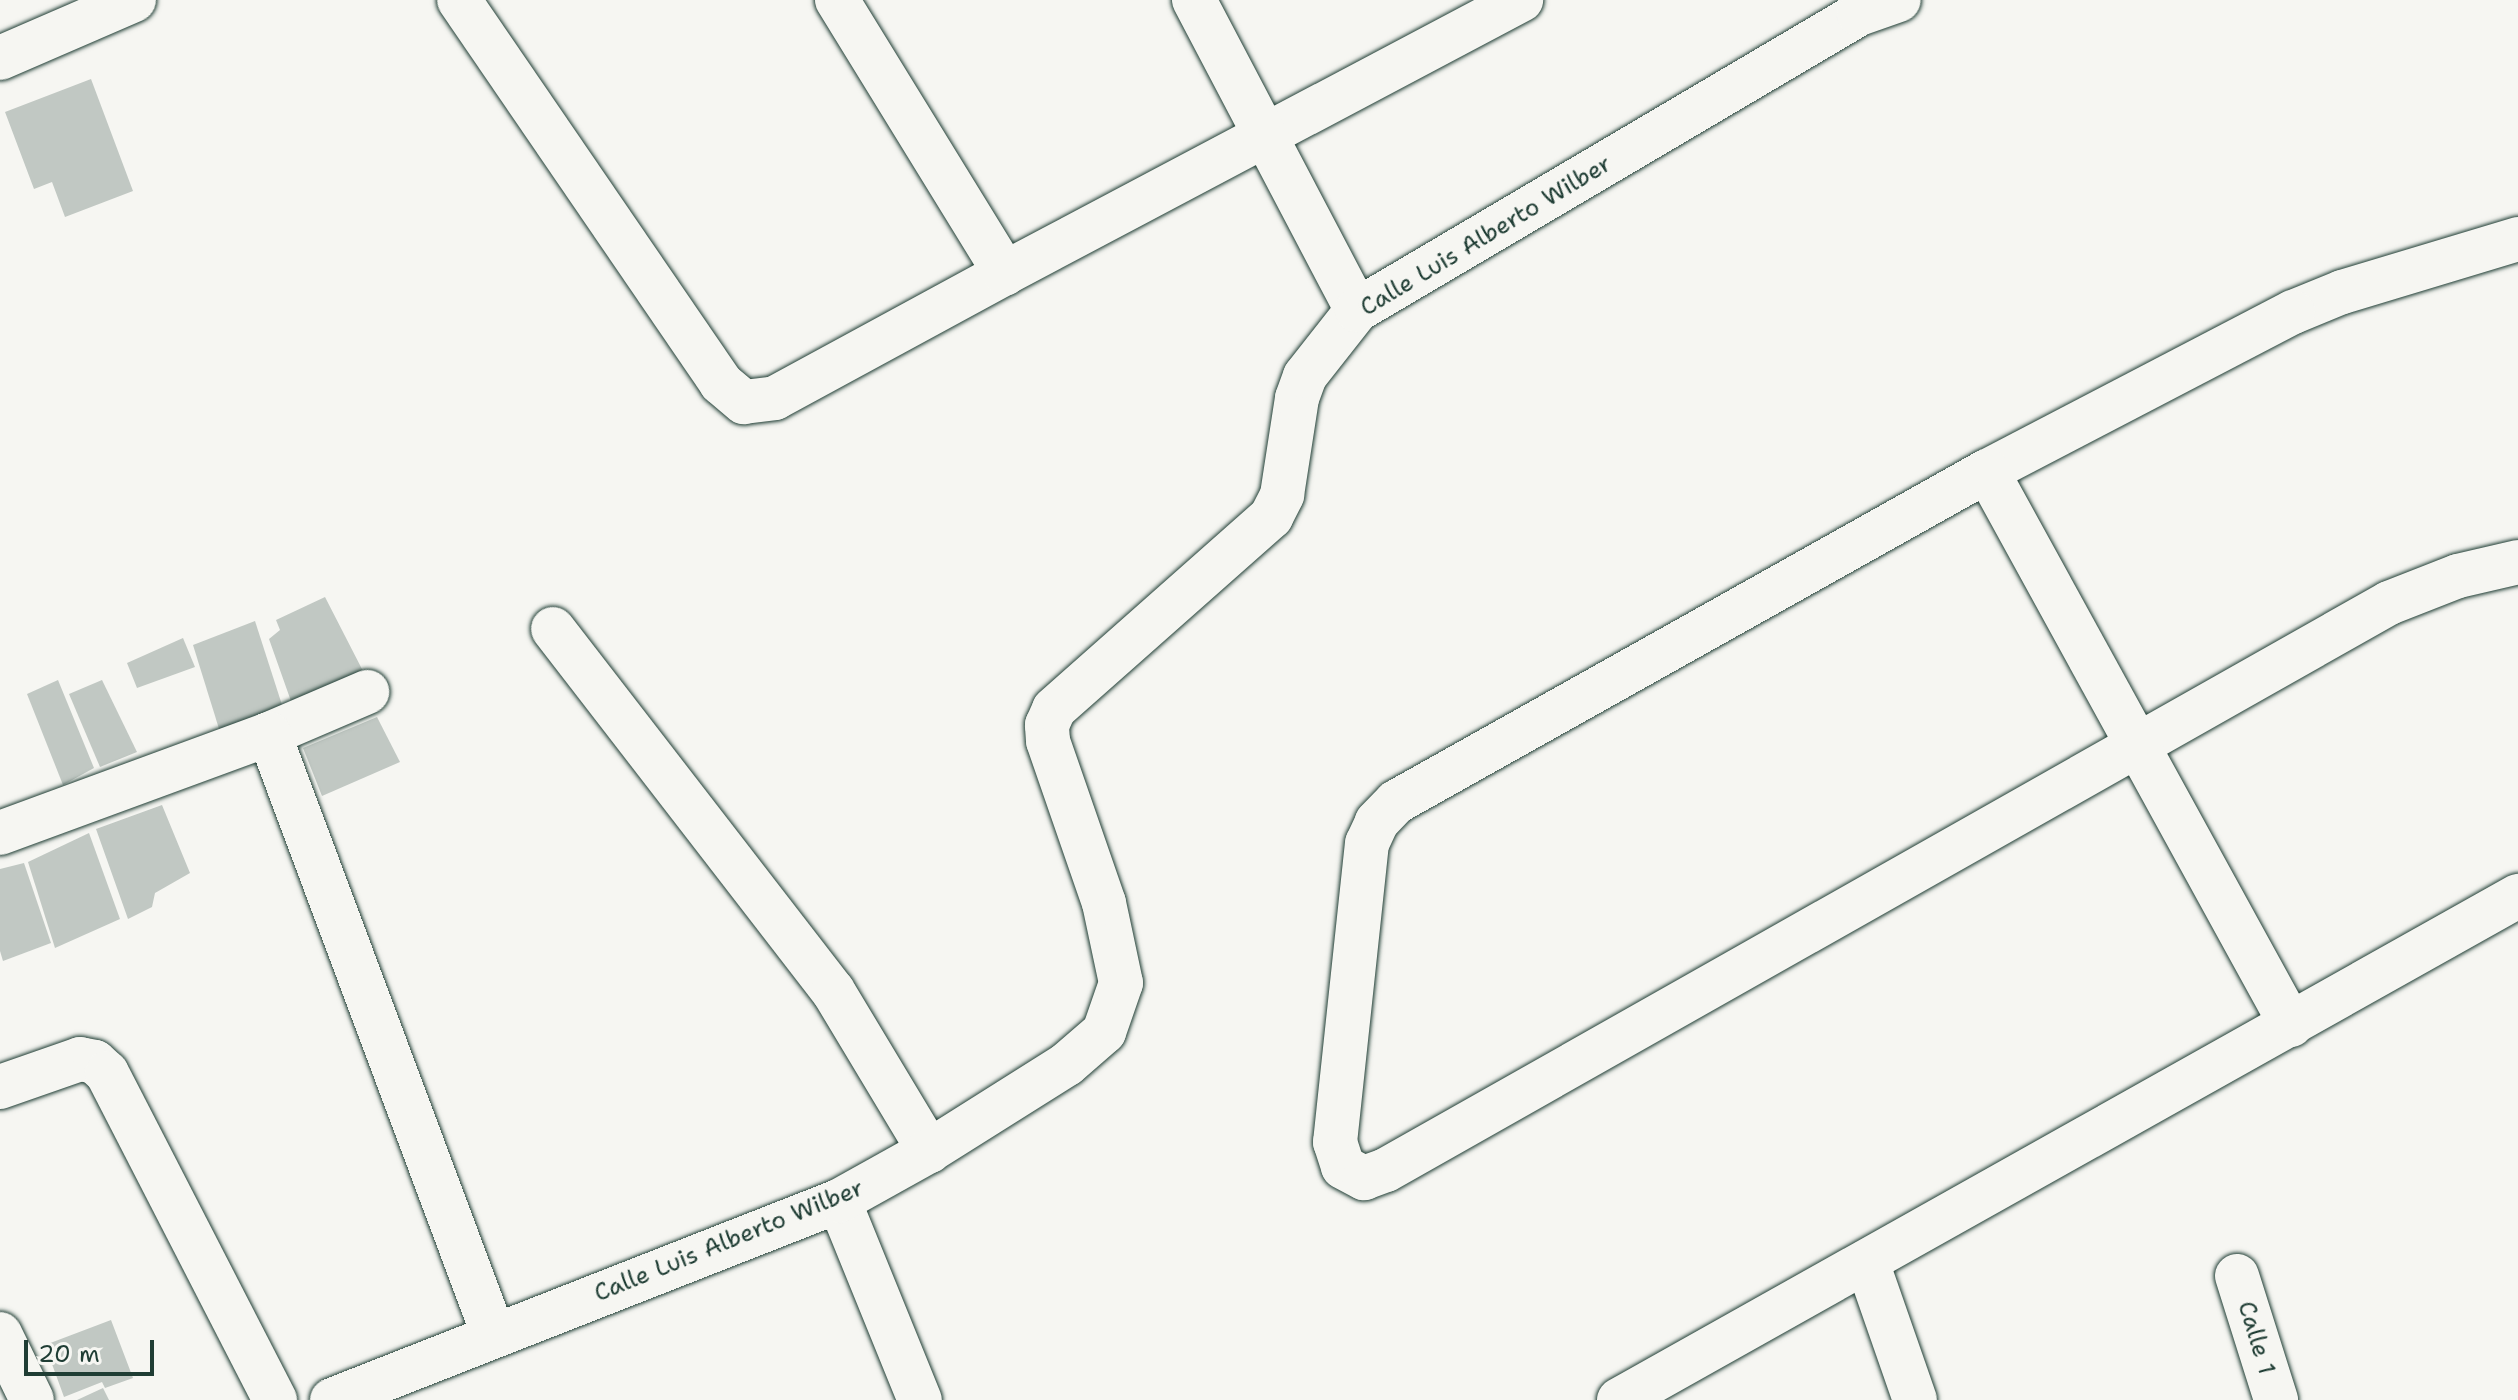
<!DOCTYPE html>
<style>
body{margin:0}
#map{position:relative;width:2518px;height:1400px;overflow:hidden;background:#f6f6f2;font-family:"Shantell Sans",sans-serif}
div>[style]{position:absolute}
.building>*{inset:0;background:#c1c8c3}
.roads{filter:drop-shadow(0 0 2px #1f3d34) drop-shadow(0 0 2px #1f3d34)}
.minor>*{height:44px;margin:-22px;padding:0 22px;transform-origin:22px;border-radius:22px;background:#f6f6f2}
span{translate:-50% -50%;white-space:nowrap;text-align:center;line-height:1.15;-webkit-text-stroke:6px #f6f6f2;paint-order:stroke}
.street-label{font-size:24px;color:#1f3d34}
.scale{position:absolute;left:24px;top:1340px;width:130px;height:36px;box-sizing:border-box;border:4px solid #1f3d34;border-top:0;padding-left:10px;font-size:24px;line-height:28px;white-space:nowrap;color:#1f3d34;-webkit-text-stroke:6px #f6f6f2;paint-order:stroke}
</style>
<div id="map">
<div class="building">
<div style="clip-path:polygon(91px 79px,133px 191px,65px 217px,52px 182px,34px 189px,5px 112px)"></div>
<div style="clip-path:polygon(325px 597px,364px 673px,292px 704px,269px 639px,280px 630px,276px 620px)"></div>
<div style="clip-path:polygon(255px 621px,283px 708px,220px 732px,193px 645px)"></div>
<div style="clip-path:polygon(183px 638px,195px 667px,137px 688px,127px 663px)"></div>
<div style="clip-path:polygon(58px 680px,94px 768px,63px 785px,27px 694px)"></div>
<div style="clip-path:polygon(102px 680px,137px 752px,100px 767px,69px 694px)"></div>
<div style="clip-path:polygon(377px 717px,400px 762px,322px 796px,303px 748px)"></div>
<div style="clip-path:polygon(162px 805px,190px 873px,155px 893px,152px 907px,128px 919px,96px 829px)"></div>
<div style="clip-path:polygon(89px 833px,120px 919px,55px 948px,28px 862px)"></div>
<div style="clip-path:polygon(24px 863px,51px 943px,3px 961px,0 951px,0 869px)"></div>
<div style="clip-path:polygon(111px 1320px,133px 1378px,105px 1388px,102px 1382px,64px 1397px,45px 1345px)"></div>
<div style="clip-path:polygon(103px 1388px,109px 1400px,77px 1400px)"></div>
</div>
<div class="roads">
<div class="minor">
<div style="left:459px;top:0;width:464px;rotate:55.6deg"></div>
<div style="left:721px;top:383px;width:30px;rotate:40deg"></div>
<div style="left:744px;top:402px;width:31px;rotate:-7deg"></div>
<div style="left:775px;top:398px;width:262px;rotate:-28.5deg"></div>
<div style="left:1005px;top:273px;width:584px;rotate:-27.88deg"></div>
<div style="left:837px;top:0;width:321px;rotate:58.4deg"></div>
<div style="left:1194px;top:0;width:350px;rotate:62.3deg"></div>
<div style="left:0;top:58px;width:146px;rotate:-23.4deg"></div>
<div style="left:2518px;top:239px;width:184px;rotate:163.2deg"></div>
<div style="left:2342px;top:292px;width:53px;rotate:157.8deg"></div>
<div style="left:2293px;top:312px;width:345px;rotate:152.5deg"></div>
<div style="left:1987px;top:471px;width:677px;rotate:150.75deg"></div>
<div style="left:1396px;top:802px;width:28px;rotate:134deg"></div>
<div style="left:1377px;top:822px;width:23px;rotate:115deg"></div>
<div style="left:1367px;top:843px;width:301px;rotate:96.1deg"></div>
<div style="left:1335px;top:1142px;width:26px;rotate:72deg"></div>
<div style="left:1343px;top:1167px;width:24px;rotate:28deg"></div>
<div style="left:1364px;top:1178px;width:23px;rotate:-20deg"></div>
<div style="left:1386px;top:1170px;width:1152px;rotate:-29.48deg"></div>
<div style="left:2389px;top:603px;width:74px;rotate:-21.4deg"></div>
<div style="left:2458px;top:576px;width:62px;rotate:-13.1deg"></div>
<div style="left:1987px;top:471px;width:632px;rotate:61.24deg"></div>
<div style="left:553px;top:629px;width:458px;rotate:52.3deg"></div>
<div style="left:833px;top:991px;width:187px;rotate:59deg"></div>
<div style="left:269px;top:734px;width:107px;rotate:-23.2deg"></div>
<div style="left:0;top:833px;width:287px;rotate:-20.2deg"></div>
<div style="left:269px;top:734px;width:643px;rotate:69.51deg"></div>
<div style="left:0;top:1087px;width:85px;rotate:-19.3deg"></div>
<div style="left:80px;top:1059px;width:15px;rotate:11deg"></div>
<div style="left:95px;top:1062px;width:16px;rotate:43deg"></div>
<div style="left:107px;top:1073px;width:368px;rotate:62.8deg"></div>
<div style="left:839px;top:1201px;width:215px;rotate:67.9deg"></div>
<div style="left:1867px;top:1262px;width:146px;rotate:70.8deg"></div>
<div style="left:2237px;top:1276px;width:130px;rotate:72.5deg"></div>
<div style="left:0;top:1334px;width:73px;rotate:64.1deg"></div>
<div style="left:332px;top:1400px;width:545px;rotate:-21.43deg"></div>
<div style="left:839px;top:1201px;width:103px;rotate:-29.1deg"></div>
<div style="left:929px;top:1151px;width:163px;rotate:-32.2deg"></div>
<div style="left:1067px;top:1064px;width:49px;rotate:-40.9deg"></div>
<div style="left:1104px;top:1032px;width:52px;rotate:-70.9deg"></div>
<div style="left:1121px;top:983px;width:82px;rotate:-102deg"></div>
<div style="left:1104px;top:903px;width:171px;rotate:-109.1deg"></div>
<div style="left:1048px;top:741px;width:16px;rotate:-94deg"></div>
<div style="left:1047px;top:725px;width:17px;rotate:-66deg"></div>
<div style="left:1054px;top:709px;width:290px;rotate:-41.5deg"></div>
<div style="left:1271px;top:517px;width:25px;rotate:-63deg"></div>
<div style="left:1282px;top:495px;width:98px;rotate:-81.2deg"></div>
<div style="left:1297px;top:398px;width:23px;rotate:-70deg"></div>
<div style="left:1305px;top:376px;width:84px;rotate:-51.8deg"></div>
<div style="left:1357px;top:310px;width:583px;rotate:-30.53deg"></div>
<div style="left:1859px;top:14px;width:42px;rotate:-19.3deg"></div>
<div style="left:1619px;top:1400px;width:1031px;rotate:-29.28deg"></div>
</div>
</div>
<div class="street-label">
<span style="left:1486px;top:236px;rotate:-31deg">Calle Luis Alberto Wilber</span>
<span style="left:729px;top:1241px;rotate:-22deg">Calle Luis Alberto Wilber</span>
<span style="left:2256px;top:1338px;rotate:73deg">Calle 1</span>
</div>
<div class="scale">20 m</div>
</div>
